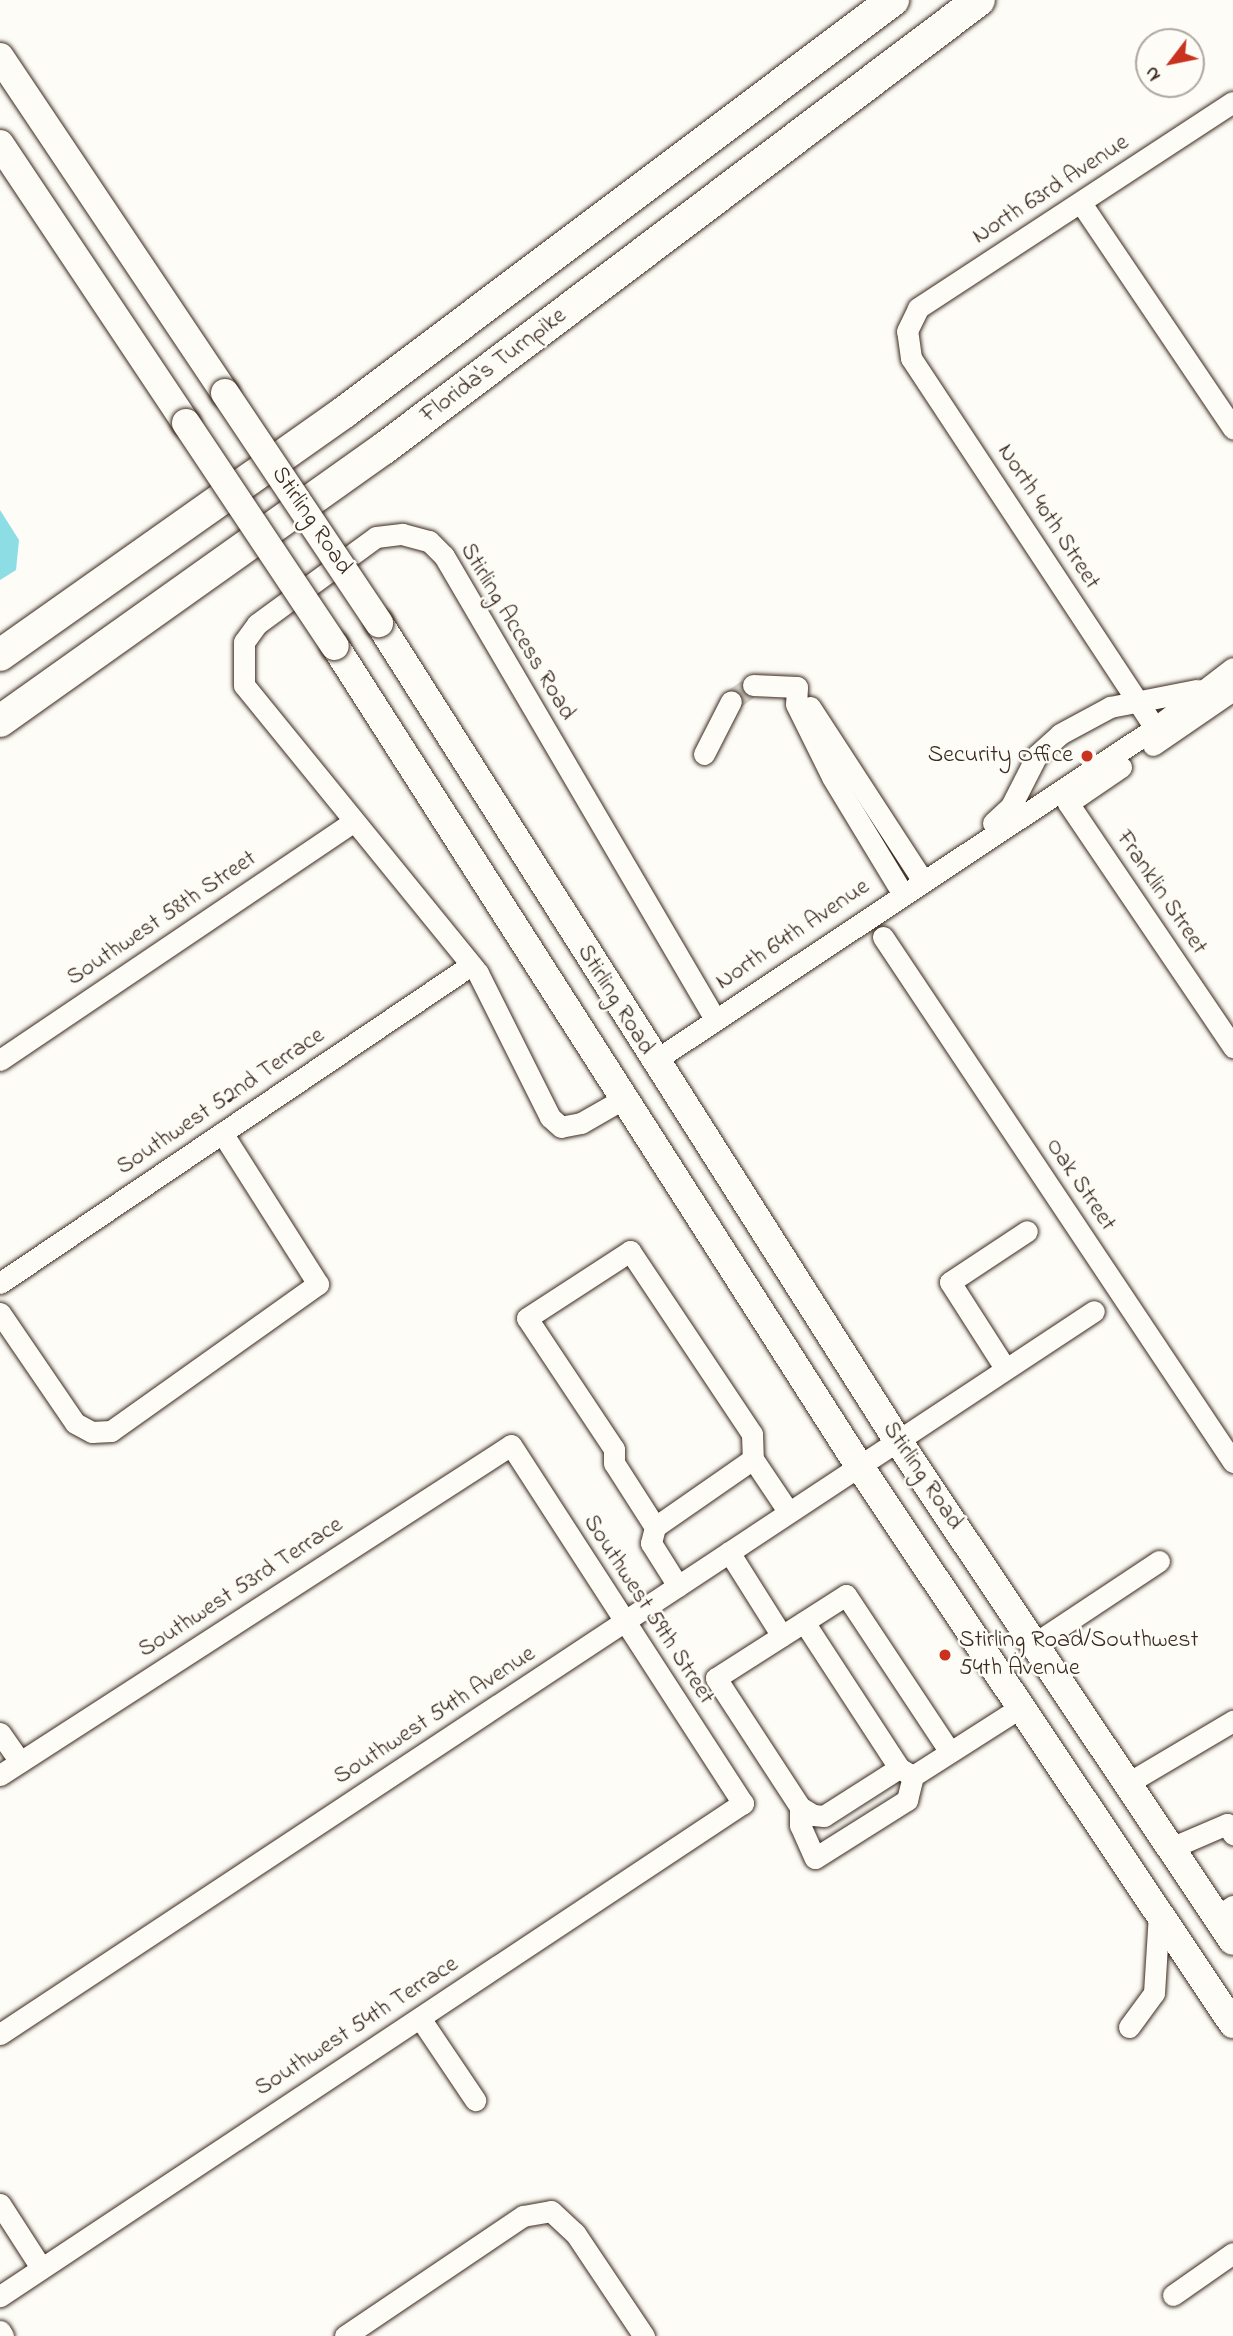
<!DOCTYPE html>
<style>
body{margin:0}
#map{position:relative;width:1233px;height:2336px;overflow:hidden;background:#fdfcf7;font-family:"Indie Flower",sans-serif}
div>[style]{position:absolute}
.water>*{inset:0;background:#8cdde4}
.minor-tunnel>*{height:21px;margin-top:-10.5px;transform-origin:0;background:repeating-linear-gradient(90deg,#d6d2cc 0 21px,transparent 0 31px)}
.roads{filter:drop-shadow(0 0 2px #3b2a1e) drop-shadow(0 0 2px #3b2a1e)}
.minor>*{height:21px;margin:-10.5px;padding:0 10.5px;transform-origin:10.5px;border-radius:10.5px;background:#fdfcf7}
.major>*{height:28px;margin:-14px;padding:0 14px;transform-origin:14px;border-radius:14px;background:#fdfcf7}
.highway>*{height:32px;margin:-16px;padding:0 16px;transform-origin:16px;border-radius:16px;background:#fdfcf7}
.bridges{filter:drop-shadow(0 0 2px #3b2a1e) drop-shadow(0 0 2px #3b2a1e)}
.major-bridge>*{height:28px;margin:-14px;padding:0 14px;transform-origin:14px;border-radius:14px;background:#fdfcf7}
.dots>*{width:19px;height:19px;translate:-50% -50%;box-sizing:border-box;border:4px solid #fdfcf7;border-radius:50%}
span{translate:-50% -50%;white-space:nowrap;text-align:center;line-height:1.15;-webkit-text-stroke:5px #fdfcf7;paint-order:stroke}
.street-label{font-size:24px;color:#3b2a1e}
.poi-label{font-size:24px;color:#3b2a1e}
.right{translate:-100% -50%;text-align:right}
.left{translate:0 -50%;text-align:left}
.north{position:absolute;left:1135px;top:28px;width:70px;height:70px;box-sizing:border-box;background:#fdfcf7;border:2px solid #afa8a0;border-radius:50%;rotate:238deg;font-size:19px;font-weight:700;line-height:28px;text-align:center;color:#3b2a1e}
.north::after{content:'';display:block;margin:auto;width:24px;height:32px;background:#c8321e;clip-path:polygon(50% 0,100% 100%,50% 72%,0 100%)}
</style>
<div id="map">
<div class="water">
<div style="clip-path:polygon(0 510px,19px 540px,16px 570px,0 580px)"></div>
</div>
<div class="minor-tunnel">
<div style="left:731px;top:701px;width:27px;rotate:-36deg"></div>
</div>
<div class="roads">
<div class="minor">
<div style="left:1081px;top:203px;width:272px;rotate:56deg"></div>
<div style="left:753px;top:685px;width:44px;rotate:2.6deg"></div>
<div style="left:797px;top:687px;width:17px;rotate:93deg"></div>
<div style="left:796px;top:704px;width:81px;rotate:63.7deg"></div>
<div style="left:832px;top:777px;width:133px;rotate:58.8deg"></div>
<div style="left:810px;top:707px;width:204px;rotate:57deg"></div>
<div style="left:1155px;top:728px;width:443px;rotate:-123.4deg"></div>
<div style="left:911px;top:358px;width:27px;rotate:-98deg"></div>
<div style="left:907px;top:331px;width:25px;rotate:-64deg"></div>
<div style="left:918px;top:308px;width:376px;rotate:-33.2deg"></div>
<div style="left:1153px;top:745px;width:97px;rotate:-34.5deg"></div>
<div style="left:704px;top:754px;width:59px;rotate:-63deg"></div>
<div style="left:1121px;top:767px;width:64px;rotate:145.8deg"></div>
<div style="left:1068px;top:803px;width:295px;rotate:55.9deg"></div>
<div style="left:993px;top:823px;width:25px;rotate:-43deg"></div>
<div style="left:1011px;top:806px;width:57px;rotate:-63deg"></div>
<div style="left:1037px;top:755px;width:31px;rotate:-42deg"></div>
<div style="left:1060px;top:734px;width:57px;rotate:-28.4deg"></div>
<div style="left:1110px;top:707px;width:89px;rotate:-11.1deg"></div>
<div style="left:883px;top:937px;width:631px;rotate:56.31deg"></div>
<div style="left:0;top:1060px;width:426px;rotate:-34deg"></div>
<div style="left:654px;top:1061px;width:602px;rotate:-33.61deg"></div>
<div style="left:1155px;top:728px;width:98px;rotate:-37.6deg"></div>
<div style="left:623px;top:1099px;width:48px;rotate:150.3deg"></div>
<div style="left:581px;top:1123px;width:20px;rotate:169deg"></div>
<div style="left:561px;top:1127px;width:15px;rotate:-138deg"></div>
<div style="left:550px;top:1117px;width:161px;rotate:-116.6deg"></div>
<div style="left:478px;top:973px;width:371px;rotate:-129.1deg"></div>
<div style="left:244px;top:685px;width:43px;rotate:-90deg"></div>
<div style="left:244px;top:642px;width:22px;rotate:-54deg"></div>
<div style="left:257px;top:624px;width:147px;rotate:-36.2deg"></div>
<div style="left:376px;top:537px;width:26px;rotate:-7deg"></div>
<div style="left:402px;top:534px;width:28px;rotate:15deg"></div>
<div style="left:429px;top:541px;width:21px;rotate:45deg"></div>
<div style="left:444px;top:556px;width:536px;rotate:59.66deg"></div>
<div style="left:0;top:1283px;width:568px;rotate:-34.03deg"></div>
<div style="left:0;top:1313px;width:133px;rotate:55.7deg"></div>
<div style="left:75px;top:1423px;width:19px;rotate:28deg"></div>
<div style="left:92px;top:1432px;width:19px;rotate:-3deg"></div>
<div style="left:111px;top:1431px;width:254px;rotate:-35.4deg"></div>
<div style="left:318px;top:1284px;width:179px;rotate:-122.4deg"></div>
<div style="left:1005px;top:1368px;width:102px;rotate:-122.6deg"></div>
<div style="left:950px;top:1282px;width:92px;rotate:-33.5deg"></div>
<div style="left:655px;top:1527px;width:76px;rotate:-122.6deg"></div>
<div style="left:614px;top:1463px;width:14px;rotate:-90deg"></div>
<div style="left:614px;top:1449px;width:157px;rotate:-123.6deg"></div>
<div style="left:527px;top:1318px;width:123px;rotate:-33deg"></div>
<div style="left:630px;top:1251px;width:220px;rotate:56.3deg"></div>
<div style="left:752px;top:1434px;width:25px;rotate:88deg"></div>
<div style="left:753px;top:1459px;width:63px;rotate:56.1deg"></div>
<div style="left:729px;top:1552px;width:99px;rotate:57.8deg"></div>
<div style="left:678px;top:1586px;width:51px;rotate:-122.1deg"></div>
<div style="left:651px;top:1543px;width:16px;rotate:-76deg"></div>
<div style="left:655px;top:1527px;width:119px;rotate:-34.8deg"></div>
<div style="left:804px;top:1622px;width:174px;rotate:56.9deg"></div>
<div style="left:899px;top:1768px;width:16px;rotate:30deg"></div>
<div style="left:1034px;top:1644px;width:150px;rotate:-33.6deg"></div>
<div style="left:0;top:1733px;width:35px;rotate:55deg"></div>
<div style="left:899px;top:1768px;width:89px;rotate:147.4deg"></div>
<div style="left:824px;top:1816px;width:11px;rotate:-175deg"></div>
<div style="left:813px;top:1815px;width:15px;rotate:-148deg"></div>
<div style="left:800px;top:1807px;width:154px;rotate:-123.1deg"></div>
<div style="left:716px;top:1678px;width:154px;rotate:-32.6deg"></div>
<div style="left:846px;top:1595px;width:188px;rotate:56.5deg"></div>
<div style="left:0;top:1775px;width:608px;rotate:-32.85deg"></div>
<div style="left:511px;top:1445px;width:427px;rotate:57.1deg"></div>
<div style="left:743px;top:1803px;width:892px;rotate:146.43deg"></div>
<div style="left:913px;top:1776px;width:128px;rotate:-32.6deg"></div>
<div style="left:1128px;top:1783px;width:122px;rotate:-30.6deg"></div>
<div style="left:800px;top:1807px;width:18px;rotate:90deg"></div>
<div style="left:800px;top:1825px;width:36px;rotate:66deg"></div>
<div style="left:815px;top:1858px;width:109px;rotate:-32.2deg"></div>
<div style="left:907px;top:1800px;width:25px;rotate:-76deg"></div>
<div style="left:1171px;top:1848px;width:61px;rotate:-23.2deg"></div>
<div style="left:1227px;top:1824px;width:12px;rotate:59deg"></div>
<div style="left:1217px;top:1917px;width:19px;rotate:-35deg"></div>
<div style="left:420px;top:2018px;width:99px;rotate:56.1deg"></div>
<div style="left:1129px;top:2027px;width:42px;rotate:-53.7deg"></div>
<div style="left:1154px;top:1993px;width:80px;rotate:-86.4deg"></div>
<div style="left:0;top:2034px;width:1311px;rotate:-33.46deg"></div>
<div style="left:0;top:2204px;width:74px;rotate:57.2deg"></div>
<div style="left:1173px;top:2295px;width:73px;rotate:-35deg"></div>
<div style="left:0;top:2331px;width:6px;rotate:59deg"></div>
<div style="left:345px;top:2336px;width:215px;rotate:-34deg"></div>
<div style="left:523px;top:2216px;width:28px;rotate:-10deg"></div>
<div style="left:551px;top:2211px;width:33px;rotate:43deg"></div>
<div style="left:575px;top:2233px;width:124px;rotate:56.2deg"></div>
</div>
<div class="major">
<div style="left:0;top:57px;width:404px;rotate:56.2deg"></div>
<div style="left:0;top:144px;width:335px;rotate:56.3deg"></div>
<div style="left:379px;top:623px;width:965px;rotate:57.61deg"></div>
<div style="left:896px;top:1438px;width:605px;rotate:56.18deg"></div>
<div style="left:335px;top:646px;width:971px;rotate:57.41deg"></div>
<div style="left:858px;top:1464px;width:674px;rotate:56.19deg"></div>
</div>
<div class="highway">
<div style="left:0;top:655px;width:420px;rotate:-35.2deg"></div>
<div style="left:343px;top:413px;width:688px;rotate:-36.9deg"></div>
<div style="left:0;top:721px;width:470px;rotate:-35.4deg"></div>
<div style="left:383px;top:449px;width:746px;rotate:-36.99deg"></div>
</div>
</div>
<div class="bridges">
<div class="major-bridge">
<div style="left:225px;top:393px;width:277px;rotate:56.2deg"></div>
<div style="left:186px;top:423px;width:268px;rotate:56.3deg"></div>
</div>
</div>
<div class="dots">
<div style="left:1087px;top:756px;background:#c8321e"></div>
<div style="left:945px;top:1655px;background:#c8321e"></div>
</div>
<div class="street-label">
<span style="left:1051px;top:190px;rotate:-33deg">North 63rd Avenue</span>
<span style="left:494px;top:366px;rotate:-37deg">Florida's Turnpike</span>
<span style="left:1048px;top:517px;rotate:57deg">North 40th Street</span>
<span style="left:311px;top:521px;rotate:56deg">Stirling Road</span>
<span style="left:517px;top:632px;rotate:59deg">Stirling Access Road</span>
<span style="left:1161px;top:893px;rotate:56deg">Franklin Street</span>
<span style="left:162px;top:919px;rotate:-34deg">Southwest 58th Street</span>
<span style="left:793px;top:935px;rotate:-34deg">North 64th Avenue</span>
<span style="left:615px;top:1000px;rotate:58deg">Stirling Road</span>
<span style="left:221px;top:1102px;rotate:-34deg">Southwest 52nd Terrace</span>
<span style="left:1080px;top:1185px;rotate:56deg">Oak Street</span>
<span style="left:922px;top:1476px;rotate:56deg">Stirling Road</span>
<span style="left:241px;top:1588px;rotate:-33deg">Southwest 53rd Terrace</span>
<span style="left:648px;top:1610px;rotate:57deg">Southwest 59th Street</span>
<span style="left:435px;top:1716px;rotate:-33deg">Southwest 54th Avenue</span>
<span style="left:357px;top:2027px;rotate:-33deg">Southwest 54th Terrace</span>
</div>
<div class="poi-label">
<span class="right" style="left:1073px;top:756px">Security Office</span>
<span class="left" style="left:959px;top:1655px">Stirling Road/Southwest<br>54th Avenue</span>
</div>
<div class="north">N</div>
</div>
